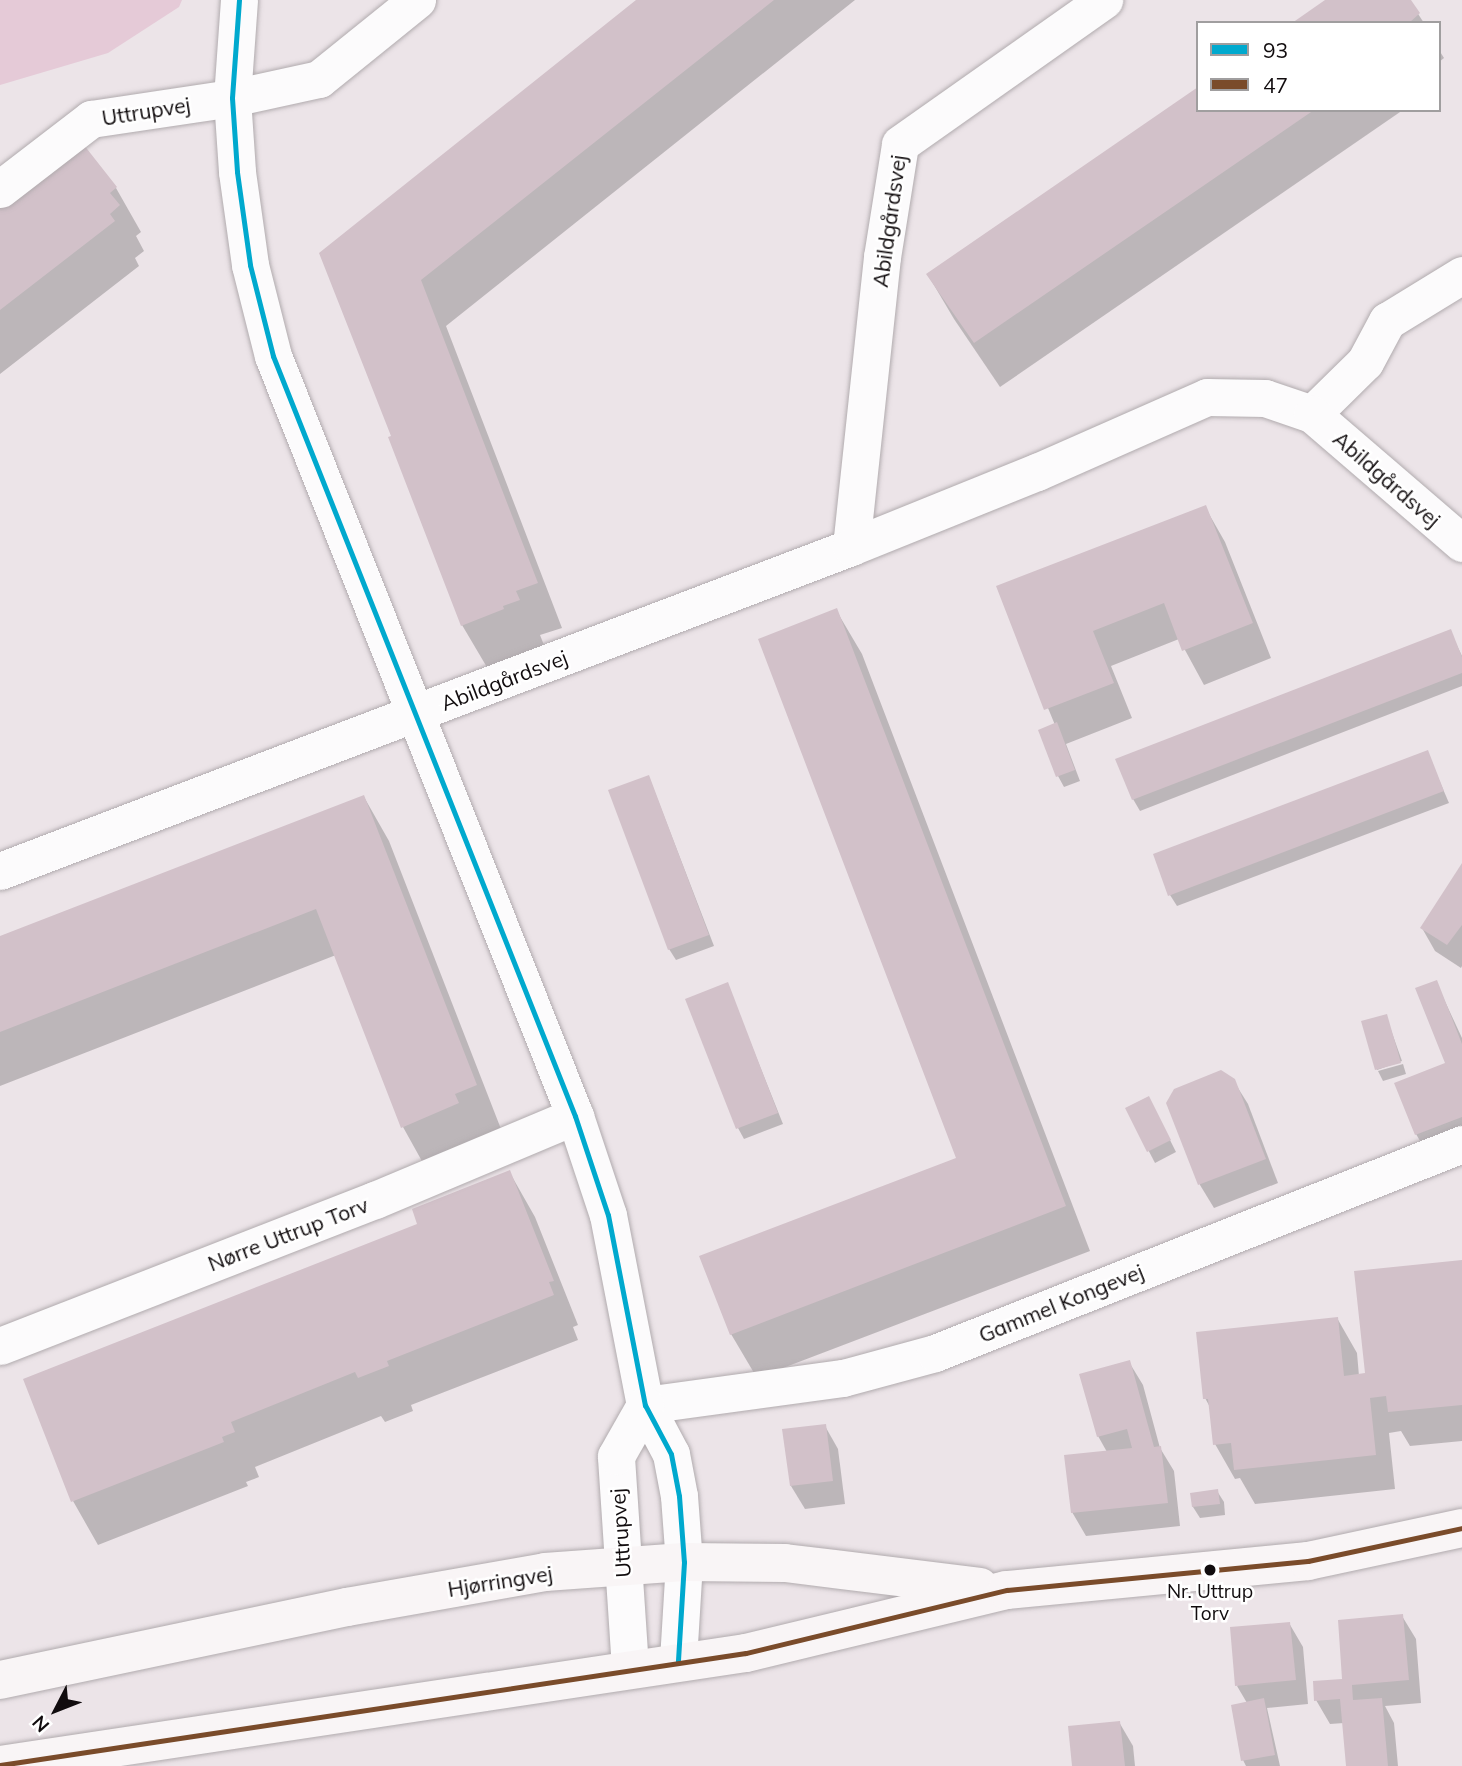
<!DOCTYPE html>
<meta charset="utf-8">
<style>
body{margin:0}
#map{position:relative;width:1462px;height:1766px;overflow:hidden;background:#ece4e8;font-family:Mulish,sans-serif}
div>[style]{position:absolute}
.green>*{inset:0;background:#e5cad7}
.shadow>*{inset:0;background:#0003}
.building>*{inset:0;background:#d2c1c9}
.roads{filter:drop-shadow(0 0 2px #b1abae) drop-shadow(0 0 2px #b1abae)}
.minor>*{height:37px;margin:-18.5px;padding:0 18.5px;transform-origin:18.5px;border-radius:18.5px;background:#fcfbfc}
.secondary>*{height:38px;margin:-19px;padding:0 19px;transform-origin:19px;border-radius:19px;background:#f9f5f6}
.bus-1>*{height:5px;margin:-2.5px;padding:0 2.5px;transform-origin:2.5px;border-radius:2.5px;background:#00a9ce}
.bus-2>*{height:5px;margin:-2.5px;padding:0 2.5px;transform-origin:2.5px;border-radius:2.5px;background:#7a4b2a}
.dots>*{width:19px;height:19px;translate:-50% -50%;box-sizing:border-box;border:4px solid #fff;border-radius:50%}
span{translate:-50% -50%;white-space:nowrap;text-align:center;line-height:1.15;-webkit-text-stroke:5px #fff;paint-order:stroke}
.bus-label{font-size:19px;color:#110c0e}
.street-label{font-size:21px;color:#110c0e}
.legend{position:absolute;left:1196px;top:21px;width:245px;height:91px;box-sizing:border-box;background:#fff;border:2px solid #a09e9f;margin:0;padding:9px 12px;list-style:none;font-size:21px;color:#110c0e}
.legend li{display:flex;align-items:center;gap:14px;height:35px}
.legend b{width:35px;border:2px solid #a09e9f}
.north{position:absolute;left:21px;top:1675px;width:70px;height:70px;-webkit-text-stroke:5px #fff;paint-order:stroke;rotate:228deg;font-size:19px;font-weight:700;line-height:28px;text-align:center;color:#110c0e}
.north::after{content:'';display:block;margin:auto;width:24px;height:32px;background:#110c0e;clip-path:polygon(50% 0,100% 100%,50% 72%,0 100%)}
</style>
<div id="map">
<div class="green">
<div style="clip-path:polygon(0 0,182px 0,179px 7px,108px 53px,0 85px)"></div>
</div>
<div class="shadow">
<div style="clip-path:polygon(639px 0,855px 0,446px 326px,562px 628px,540px 635px,544px 645px,488px 669px,462px 625px,394px 437px,321px 254px)"></div>
<div style="clip-path:polygon(1328px 0,1409px 0,1424px 23px,1295px 23px)"></div>
<div style="clip-path:polygon(1439px 50px,1444px 58px,1439px 62px)"></div>
<div style="clip-path:polygon(1198px 110px,1403px 110px,1000px 387px,954px 319px,928px 275px)"></div>
<div style="clip-path:polygon(116px 188px,141px 232px,136px 236px,144px 251px,135px 258px,139px 266px,0 374px,0 204px)"></div>
<div style="clip-path:polygon(1205px 507px,1225px 542px,1271px 658px,1204px 685px,1179px 639px,1111px 666px,1132px 718px,1066px 744px,1080px 781px,1064px 787px,1058px 776px,1055px 725px,998px 587px)"></div>
<div style="clip-path:polygon(836px 610px,862px 654px,1090px 1251px,757px 1378px,731px 1334px,959px 1159px)"></div>
<div style="clip-path:polygon(1450px 631px,1462px 656px,1462px 686px,1140px 811px,1133px 799px)"></div>
<div style="clip-path:polygon(1427px 752px,1449px 803px,1177px 906px,1170px 895px)"></div>
<div style="clip-path:polygon(649px 777px,714px 946px,676px 960px,669px 949px)"></div>
<div style="clip-path:polygon(364px 797px,389px 841px,501px 1129px,428px 1172px,403px 1127px,336px 955px,0 1086px,0 938px)"></div>
<div style="clip-path:polygon(1462px 867px,1462px 966px,1461px 968px,1435px 951px,1422px 928px)"></div>
<div style="clip-path:polygon(1436px 982px,1462px 1038px,1462px 1145px,1430px 1158px,1416px 1134px,1447px 1064px)"></div>
<div style="clip-path:polygon(727px 984px,783px 1124px,744px 1139px,738px 1128px)"></div>
<div style="clip-path:polygon(1386px 1016px,1402px 1061px,1377px 1070px,1363px 1022px)"></div>
<div style="clip-path:polygon(1403px 1064px,1406px 1074px,1383px 1081px,1378px 1071px)"></div>
<div style="clip-path:polygon(1233px 1080px,1248px 1104px,1278px 1183px,1214px 1208px,1200px 1185px,1168px 1103px)"></div>
<div style="clip-path:polygon(1127px 1109px,1155px 1110px,1176px 1152px,1155px 1163px)"></div>
<div style="clip-path:polygon(510px 1173px,535px 1217px,578px 1325px,573px 1327px,578px 1340px,411px 1405px,413px 1411px,385px 1422px,381px 1416px,255px 1467px,259px 1477px,246px 1482px,248px 1486px,98px 1545px,73px 1501px)"></div>
<div style="clip-path:polygon(1462px 1262px,1462px 1441px,1410px 1446px,1401px 1431px,1389px 1433px,1395px 1489px,1255px 1504px,1240px 1478px,1235px 1479px,1215px 1444px,1211px 1409px,1205px 1398px,1337px 1318px,1357px 1353px,1359px 1376px,1367px 1375px)"></div>
<div style="clip-path:polygon(1129px 1362px,1143px 1385px,1160px 1448px,1174px 1471px,1180px 1526px,1086px 1536px,1072px 1512px,1107px 1452px,1098px 1436px)"></div>
<div style="clip-path:polygon(825px 1426px,838px 1449px,845px 1504px,805px 1509px,791px 1486px)"></div>
<div style="clip-path:polygon(1217px 1491px,1224px 1502px,1225px 1515px,1200px 1518px,1193px 1507px,1192px 1494px)"></div>
<div style="clip-path:polygon(1402px 1616px,1416px 1639px,1421px 1703px,1385px 1706px,1394px 1723px,1398px 1766px,1348px 1766px,1344px 1723px,1330px 1724px,1316px 1700px,1344px 1680px)"></div>
<div style="clip-path:polygon(1289px 1623px,1303px 1647px,1308px 1704px,1267px 1708px,1280px 1766px,1246px 1766px,1243px 1760px,1247px 1703px,1237px 1686px)"></div>
<div style="clip-path:polygon(1119px 1722px,1133px 1746px,1135px 1766px,1074px 1766px)"></div>
</div>
<div class="building">
<div style="clip-path:polygon(636px 0,774px 0,421px 280px,538px 583px,516px 591px,520px 600px,503px 606px,504px 609px,461px 626px,388px 437px,391px 436px,319px 253px)"></div>
<div style="clip-path:polygon(1325px 0,1411px 0,1420px 13px,1409px 23px,1292px 23px)"></div>
<div style="clip-path:polygon(1198px 87px,1198px 110px,1314px 110px,974px 343px,926px 274px)"></div>
<div style="clip-path:polygon(80px 140px,117px 187px,110px 193px,120px 205px,110px 214px,115px 221px,0 310px,0 202px)"></div>
<div style="clip-path:polygon(1206px 505px,1253px 623px,1182px 651px,1164px 603px,1093px 631px,1114px 683px,1044px 710px,996px 586px)"></div>
<div style="clip-path:polygon(837px 608px,1066px 1206px,730px 1335px,699px 1256px,956px 1158px,758px 639px)"></div>
<div style="clip-path:polygon(1451px 629px,1462px 657px,1462px 673px,1132px 800px,1115px 759px)"></div>
<div style="clip-path:polygon(1057px 722px,1075px 770px,1056px 777px,1038px 730px)"></div>
<div style="clip-path:polygon(1428px 750px,1444px 791px,1168px 896px,1153px 854px)"></div>
<div style="clip-path:polygon(649px 775px,709px 935px,668px 950px,608px 790px)"></div>
<div style="clip-path:polygon(364px 795px,477px 1085px,455px 1094px,459px 1103px,401px 1128px,316px 909px,0 1032px,0 936px)"></div>
<div style="clip-path:polygon(1462px 863px,1462px 925px,1447px 945px,1420px 928px)"></div>
<div style="clip-path:polygon(1437px 980px,1462px 1044px,1462px 1117px,1415px 1135px,1394px 1083px,1445px 1063px,1415px 988px)"></div>
<div style="clip-path:polygon(728px 982px,778px 1113px,736px 1129px,685px 999px)"></div>
<div style="clip-path:polygon(1387px 1014px,1401px 1063px,1375px 1070px,1361px 1021px)"></div>
<div style="clip-path:polygon(1221px 1070px,1235px 1079px,1266px 1159px,1198px 1185px,1166px 1103px,1174px 1089px)"></div>
<div style="clip-path:polygon(1149px 1096px,1171px 1140px,1147px 1152px,1125px 1108px)"></div>
<div style="clip-path:polygon(510px 1170px,554px 1281px,549px 1282px,554px 1295px,387px 1361px,389px 1366px,358px 1378px,355px 1372px,231px 1422px,235px 1432px,222px 1437px,224px 1442px,71px 1502px,23px 1379px,417px 1224px,412px 1209px)"></div>
<div style="clip-path:polygon(1462px 1260px,1462px 1405px,1388px 1412px,1386px 1396px,1370px 1398px,1376px 1455px,1234px 1470px,1231px 1443px,1213px 1445px,1208px 1399px,1203px 1399px,1196px 1332px,1338px 1317px,1344px 1376px,1365px 1373px,1354px 1271px)"></div>
<div style="clip-path:polygon(1130px 1360px,1154px 1447px,1161px 1446px,1168px 1503px,1071px 1513px,1064px 1455px,1132px 1448px,1127px 1429px,1097px 1437px,1079px 1374px)"></div>
<div style="clip-path:polygon(826px 1424px,833px 1481px,790px 1486px,782px 1429px)"></div>
<div style="clip-path:polygon(1218px 1489px,1220px 1504px,1192px 1507px,1190px 1493px)"></div>
<div style="clip-path:polygon(1403px 1614px,1409px 1680px,1352px 1685px,1353px 1700px,1382px 1698px,1388px 1766px,1346px 1766px,1340px 1699px,1314px 1701px,1313px 1681px,1342px 1679px,1338px 1620px)"></div>
<div style="clip-path:polygon(1290px 1622px,1296px 1680px,1235px 1686px,1230px 1627px)"></div>
<div style="clip-path:polygon(1264px 1698px,1275px 1755px,1241px 1761px,1231px 1705px)"></div>
<div style="clip-path:polygon(1120px 1721px,1125px 1766px,1072px 1766px,1068px 1726px)"></div>
</div>
<div class="roads">
<div class="minor">
<div style="left:239px;top:0;width:98px;rotate:94.1deg"></div>
<div style="left:232px;top:98px;width:74px;rotate:86.1deg"></div>
<div style="left:237px;top:172px;width:94px;rotate:82deg"></div>
<div style="left:250px;top:265px;width:94px;rotate:75.8deg"></div>
<div style="left:273px;top:356px;width:818px;rotate:68.33deg"></div>
<div style="left:575px;top:1116px;width:104px;rotate:71.6deg"></div>
<div style="left:608px;top:1215px;width:194px;rotate:79deg"></div>
<div style="left:645px;top:1405px;width:55px;rotate:62deg"></div>
<div style="left:671px;top:1454px;width:43px;rotate:79.2deg"></div>
<div style="left:679px;top:1496px;width:66px;rotate:85.7deg"></div>
<div style="left:684px;top:1562px;width:99px;rotate:93.5deg"></div>
<div style="left:0;top:189px;width:115px;rotate:-37.6deg"></div>
<div style="left:91px;top:119px;width:143px;rotate:-8.5deg"></div>
<div style="left:232px;top:98px;width:89px;rotate:-12.3deg"></div>
<div style="left:319px;top:79px;width:126px;rotate:-38.9deg"></div>
<div style="left:1312px;top:414px;width:74px;rotate:-44.5deg"></div>
<div style="left:1365px;top:362px;width:47px;rotate:-61.8deg"></div>
<div style="left:1387px;top:321px;width:88px;rotate:-31.5deg"></div>
<div style="left:851px;top:547px;width:292px;rotate:-83.9deg"></div>
<div style="left:882px;top:257px;width:114px;rotate:-80.9deg"></div>
<div style="left:900px;top:144px;width:250px;rotate:-35.2deg"></div>
<div style="left:0;top:871px;width:911px;rotate:-20.84deg"></div>
<div style="left:851px;top:547px;width:201px;rotate:-22deg"></div>
<div style="left:1037px;top:472px;width:186px;rotate:-23.8deg"></div>
<div style="left:1207px;top:397px;width:58px;rotate:1deg"></div>
<div style="left:1265px;top:398px;width:50px;rotate:18.8deg"></div>
<div style="left:1312px;top:414px;width:198px;rotate:40.7deg"></div>
<div style="left:0;top:1346px;width:402px;rotate:-21.3deg"></div>
<div style="left:375px;top:1200px;width:217px;rotate:-22.8deg"></div>
<div style="left:645px;top:1405px;width:200px;rotate:-7.8deg"></div>
<div style="left:843px;top:1378px;width:95px;rotate:-15.2deg"></div>
<div style="left:935px;top:1353px;width:567px;rotate:-21.63deg"></div>
<div style="left:630px;top:1668px;width:212px;rotate:-93.8deg"></div>
<div style="left:616px;top:1456px;width:59px;rotate:-60.4deg"></div>
</div>
<div class="secondary">
<div style="left:0;top:1680px;width:355px;rotate:-11.9deg"></div>
<div style="left:347px;top:1607px;width:201px;rotate:-10deg"></div>
<div style="left:545px;top:1572px;width:139px;rotate:-4.1deg"></div>
<div style="left:684px;top:1562px;width:101px;rotate:0.6deg"></div>
<div style="left:785px;top:1563px;width:196px;rotate:7deg"></div>
<div style="left:0;top:1765px;width:754px;rotate:-8.54deg"></div>
<div style="left:746px;top:1653px;width:268px;rotate:-13.6deg"></div>
<div style="left:1007px;top:1590px;width:302px;rotate:-5.5deg"></div>
<div style="left:1308px;top:1561px;width:157px;rotate:-12.1deg"></div>
</div>
</div>
<div class="bus-1">
<div style="left:239px;top:0;width:98px;rotate:94.1deg"></div>
<div style="left:232px;top:98px;width:74px;rotate:86.1deg"></div>
<div style="left:237px;top:172px;width:94px;rotate:82deg"></div>
<div style="left:250px;top:265px;width:94px;rotate:75.8deg"></div>
<div style="left:273px;top:356px;width:818px;rotate:68.33deg"></div>
<div style="left:575px;top:1116px;width:104px;rotate:71.6deg"></div>
<div style="left:608px;top:1215px;width:194px;rotate:79deg"></div>
<div style="left:645px;top:1405px;width:55px;rotate:62deg"></div>
<div style="left:671px;top:1454px;width:43px;rotate:79.2deg"></div>
<div style="left:679px;top:1496px;width:66px;rotate:85.7deg"></div>
<div style="left:684px;top:1562px;width:99px;rotate:93.5deg"></div>
</div>
<div class="bus-2">
<div style="left:0;top:1765px;width:754px;rotate:-8.54deg"></div>
<div style="left:746px;top:1653px;width:268px;rotate:-13.6deg"></div>
<div style="left:1007px;top:1590px;width:302px;rotate:-5.5deg"></div>
<div style="left:1308px;top:1561px;width:157px;rotate:-12.1deg"></div>
</div>
<div class="dots">
<div style="left:1210px;top:1570px;background:#110c0e"></div>
</div>
<div class="bus-label">
<span style="left:1210px;top:1603px">Nr. Uttrup<br>Torv</span>
</div>
<div class="street-label">
<span style="left:146px;top:111px;rotate:-9deg">Uttrupvej</span>
<span style="left:889px;top:221px;rotate:-82deg">Abildgårdsvej</span>
<span style="left:1387px;top:479px;rotate:41deg">Abildgårdsvej</span>
<span style="left:504px;top:680px;rotate:-21deg">Abildgårdsvej</span>
<span style="left:288px;top:1234px;rotate:-21deg">Nørre Uttrup Torv</span>
<span style="left:1061px;top:1303px;rotate:-22deg">Gammel Kongevej</span>
<span style="left:620px;top:1533px;rotate:-94deg">Uttrupvej</span>
<span style="left:500px;top:1581px;rotate:-9deg">Hjørringvej</span>
</div>
<ul class="legend">
<li><b style="height:9px;background:#00a9ce"></b>93</li>
<li><b style="height:9px;background:#7a4b2a"></b>47</li>
</ul>
<div class="north">N</div>
</div>
